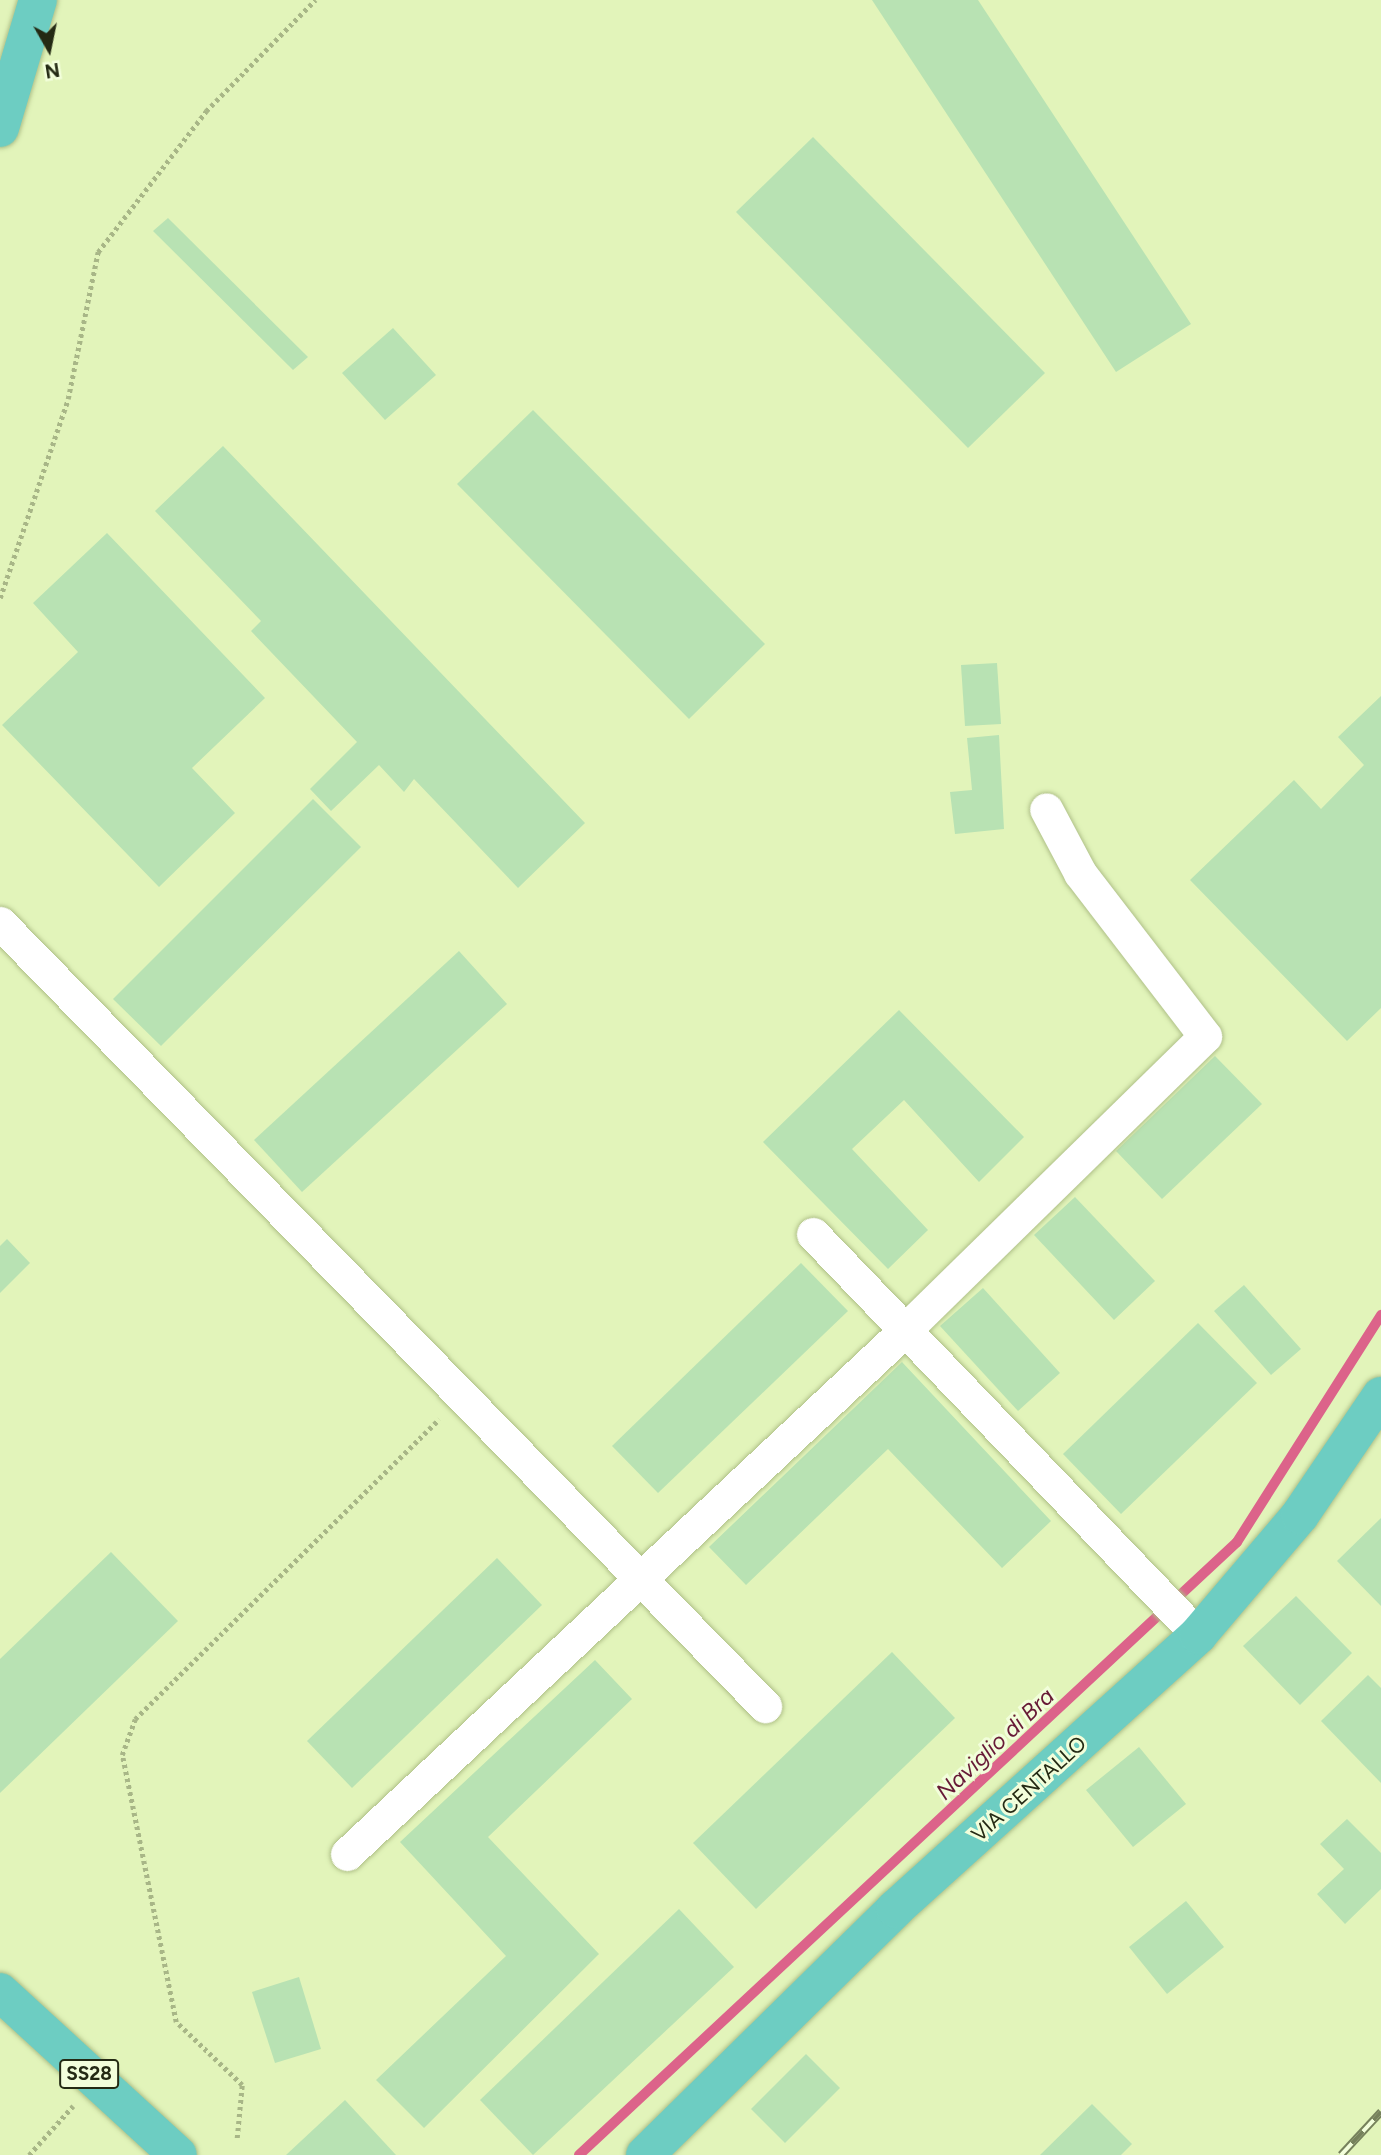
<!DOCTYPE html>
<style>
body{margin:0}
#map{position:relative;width:1381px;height:2155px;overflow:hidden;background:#e2f4ba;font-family:Figtree,sans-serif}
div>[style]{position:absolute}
.stream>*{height:10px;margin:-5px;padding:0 5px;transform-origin:5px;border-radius:5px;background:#dc638a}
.building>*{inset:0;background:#b8e2b3}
.path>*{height:4.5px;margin-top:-2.25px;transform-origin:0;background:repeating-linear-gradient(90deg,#a8b687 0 3.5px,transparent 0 7px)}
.roads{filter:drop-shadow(0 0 2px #afc088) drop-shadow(0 0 2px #afc088)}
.minor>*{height:33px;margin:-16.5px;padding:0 16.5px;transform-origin:16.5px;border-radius:16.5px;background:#fff}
.major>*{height:38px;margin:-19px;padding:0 19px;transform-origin:19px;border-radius:19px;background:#6dcdc2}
.rail>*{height:8px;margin-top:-4px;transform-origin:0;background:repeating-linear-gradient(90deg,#f2fedb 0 16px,#76815c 0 32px);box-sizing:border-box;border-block:2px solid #76815c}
span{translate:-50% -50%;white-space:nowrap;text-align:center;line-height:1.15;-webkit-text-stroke:6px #f2fedb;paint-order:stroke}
.shield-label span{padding:2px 5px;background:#f2fedb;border:2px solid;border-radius:5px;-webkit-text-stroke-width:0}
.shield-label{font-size:19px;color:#242a14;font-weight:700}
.street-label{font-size:21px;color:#242a14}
.water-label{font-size:23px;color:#671a36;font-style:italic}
.north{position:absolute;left:14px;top:14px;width:70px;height:70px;-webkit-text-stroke:5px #f2fedb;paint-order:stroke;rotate:171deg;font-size:19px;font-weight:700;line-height:28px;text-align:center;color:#242a14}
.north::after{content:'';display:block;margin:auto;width:24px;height:32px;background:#242a14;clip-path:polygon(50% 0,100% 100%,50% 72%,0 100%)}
</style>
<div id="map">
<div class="stream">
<div style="left:579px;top:2155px;width:899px;rotate:-42.97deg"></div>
<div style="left:1237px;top:1542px;width:269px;rotate:-57.6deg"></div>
</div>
<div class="building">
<div style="clip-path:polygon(872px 0,978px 0,1191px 324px,1116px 372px)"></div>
<div style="clip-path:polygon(813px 137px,1045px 373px,968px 448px,736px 212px)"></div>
<div style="clip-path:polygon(168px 218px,308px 357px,293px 370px,153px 231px)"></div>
<div style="clip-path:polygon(393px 328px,436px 375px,385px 420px,342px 373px)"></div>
<div style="clip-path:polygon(533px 410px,765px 644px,689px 719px,457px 484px)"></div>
<div style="clip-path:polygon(223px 446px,585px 823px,518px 888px,414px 779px,404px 792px,379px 765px,331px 811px,310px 789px,357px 742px,251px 631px,261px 621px,155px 511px)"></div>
<div style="clip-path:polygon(107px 533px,265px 698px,192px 768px,235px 813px,159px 887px,2px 725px,78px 652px,33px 603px)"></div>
<div style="clip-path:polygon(997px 663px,1001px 724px,965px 726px,961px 665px)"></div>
<div style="clip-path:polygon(1381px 696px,1381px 1008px,1347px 1041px,1190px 880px,1294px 780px,1321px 809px,1364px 765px,1338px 737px)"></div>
<div style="clip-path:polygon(999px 735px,1004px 829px,955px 834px,950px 792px,972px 790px,967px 738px)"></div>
<div style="clip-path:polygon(313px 799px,361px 847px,161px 1046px,113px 999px)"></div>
<div style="clip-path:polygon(459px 951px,507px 1004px,302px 1192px,254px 1140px)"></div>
<div style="clip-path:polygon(899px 1010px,1024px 1137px,979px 1182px,904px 1100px,852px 1149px,928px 1230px,888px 1269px,763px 1142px)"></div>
<div style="clip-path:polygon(1215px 1056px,1262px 1104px,1162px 1199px,1116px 1151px)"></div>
<div style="clip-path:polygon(1075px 1197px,1155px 1281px,1114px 1320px,1034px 1235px)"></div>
<div style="clip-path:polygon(7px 1239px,30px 1263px,0 1293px,0 1246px)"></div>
<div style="clip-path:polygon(801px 1263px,848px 1311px,658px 1493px,612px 1446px)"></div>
<div style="clip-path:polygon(1244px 1285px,1301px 1349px,1271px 1375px,1214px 1311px)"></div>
<div style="clip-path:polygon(983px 1288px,1060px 1373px,1018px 1411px,940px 1326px)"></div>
<div style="clip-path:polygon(1198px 1323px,1257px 1383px,1121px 1514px,1063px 1454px)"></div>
<div style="clip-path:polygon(902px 1362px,1051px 1521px,1002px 1568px,888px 1449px,746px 1585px,709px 1547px)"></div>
<div style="clip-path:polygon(1381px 1518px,1381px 1606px,1337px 1561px)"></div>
<div style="clip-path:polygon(111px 1552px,178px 1621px,0 1793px,0 1659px)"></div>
<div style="clip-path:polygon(497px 1558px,542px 1605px,352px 1788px,307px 1741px)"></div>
<div style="clip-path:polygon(1296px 1596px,1352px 1653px,1300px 1705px,1243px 1646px)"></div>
<div style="clip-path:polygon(892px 1652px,955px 1718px,756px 1909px,693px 1843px)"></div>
<div style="clip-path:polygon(595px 1660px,632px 1699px,488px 1837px,599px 1954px,424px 2128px,376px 2080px,506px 1956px,400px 1842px)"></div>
<div style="clip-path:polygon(1368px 1675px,1381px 1688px,1381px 1783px,1321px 1721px)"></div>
<div style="clip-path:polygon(1139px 1747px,1186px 1804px,1133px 1847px,1086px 1790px)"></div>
<div style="clip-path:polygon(1347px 1819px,1381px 1853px,1381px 1889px,1345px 1924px,1317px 1894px,1344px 1869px,1320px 1844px)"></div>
<div style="clip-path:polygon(1186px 1901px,1224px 1947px,1167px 1994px,1129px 1947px)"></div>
<div style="clip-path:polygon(679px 1909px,734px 1967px,533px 2155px,480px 2100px)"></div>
<div style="clip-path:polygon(299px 1977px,321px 2049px,275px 2063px,252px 1992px)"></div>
<div style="clip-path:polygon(806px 2054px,840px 2088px,785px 2143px,751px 2109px)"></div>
<div style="clip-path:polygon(345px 2100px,396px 2155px,286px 2155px)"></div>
<div style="clip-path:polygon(1092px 2104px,1132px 2144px,1121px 2155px,1040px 2155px)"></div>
</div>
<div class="path">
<div style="left:0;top:598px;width:210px;rotate:-71.1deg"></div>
<div style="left:68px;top:399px;width:150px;rotate:-78.5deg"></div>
<div style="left:98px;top:252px;width:178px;rotate:-52.5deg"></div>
<div style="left:206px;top:111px;width:156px;rotate:-45.5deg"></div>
<div style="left:237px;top:2138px;width:53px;rotate:-84.6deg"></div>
<div style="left:242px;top:2085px;width:91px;rotate:-136.3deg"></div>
<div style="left:176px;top:2022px;width:272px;rotate:-101.4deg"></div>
<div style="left:122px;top:1755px;width:38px;rotate:-70deg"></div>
<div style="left:135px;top:1719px;width:427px;rotate:-44.6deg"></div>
<div style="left:29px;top:2155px;width:66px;rotate:-48.1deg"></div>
</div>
<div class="roads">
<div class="minor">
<div style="left:0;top:923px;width:1095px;rotate:45.67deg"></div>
<div style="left:813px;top:1234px;width:556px;rotate:46.17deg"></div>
<div style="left:347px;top:1854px;width:761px;rotate:-43.19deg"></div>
<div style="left:902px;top:1333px;width:424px;rotate:-44.4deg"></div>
<div style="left:1205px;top:1036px;width:205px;rotate:-127.5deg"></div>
<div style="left:1080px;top:873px;width:72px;rotate:-118deg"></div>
</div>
<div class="major">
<div style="left:0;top:128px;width:134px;rotate:-73.5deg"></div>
<div style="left:0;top:1992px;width:241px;rotate:42.5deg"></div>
<div style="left:645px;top:2155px;width:351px;rotate:-44.5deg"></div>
<div style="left:895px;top:1909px;width:409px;rotate:-42.1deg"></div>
<div style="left:1198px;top:1635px;width:157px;rotate:-49.6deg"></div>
<div style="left:1300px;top:1515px;width:144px;rotate:-55.8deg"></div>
</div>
</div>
<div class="rail">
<div style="left:1341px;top:2155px;width:59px;rotate:-47.1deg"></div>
</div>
<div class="shield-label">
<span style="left:89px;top:2074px">SS28</span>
</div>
<div class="street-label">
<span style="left:1029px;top:1789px;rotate:-42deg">VIA CENTALLO</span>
</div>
<div class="water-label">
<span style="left:995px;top:1744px;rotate:-43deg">Naviglio di Bra</span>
</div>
<div class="north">N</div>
</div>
